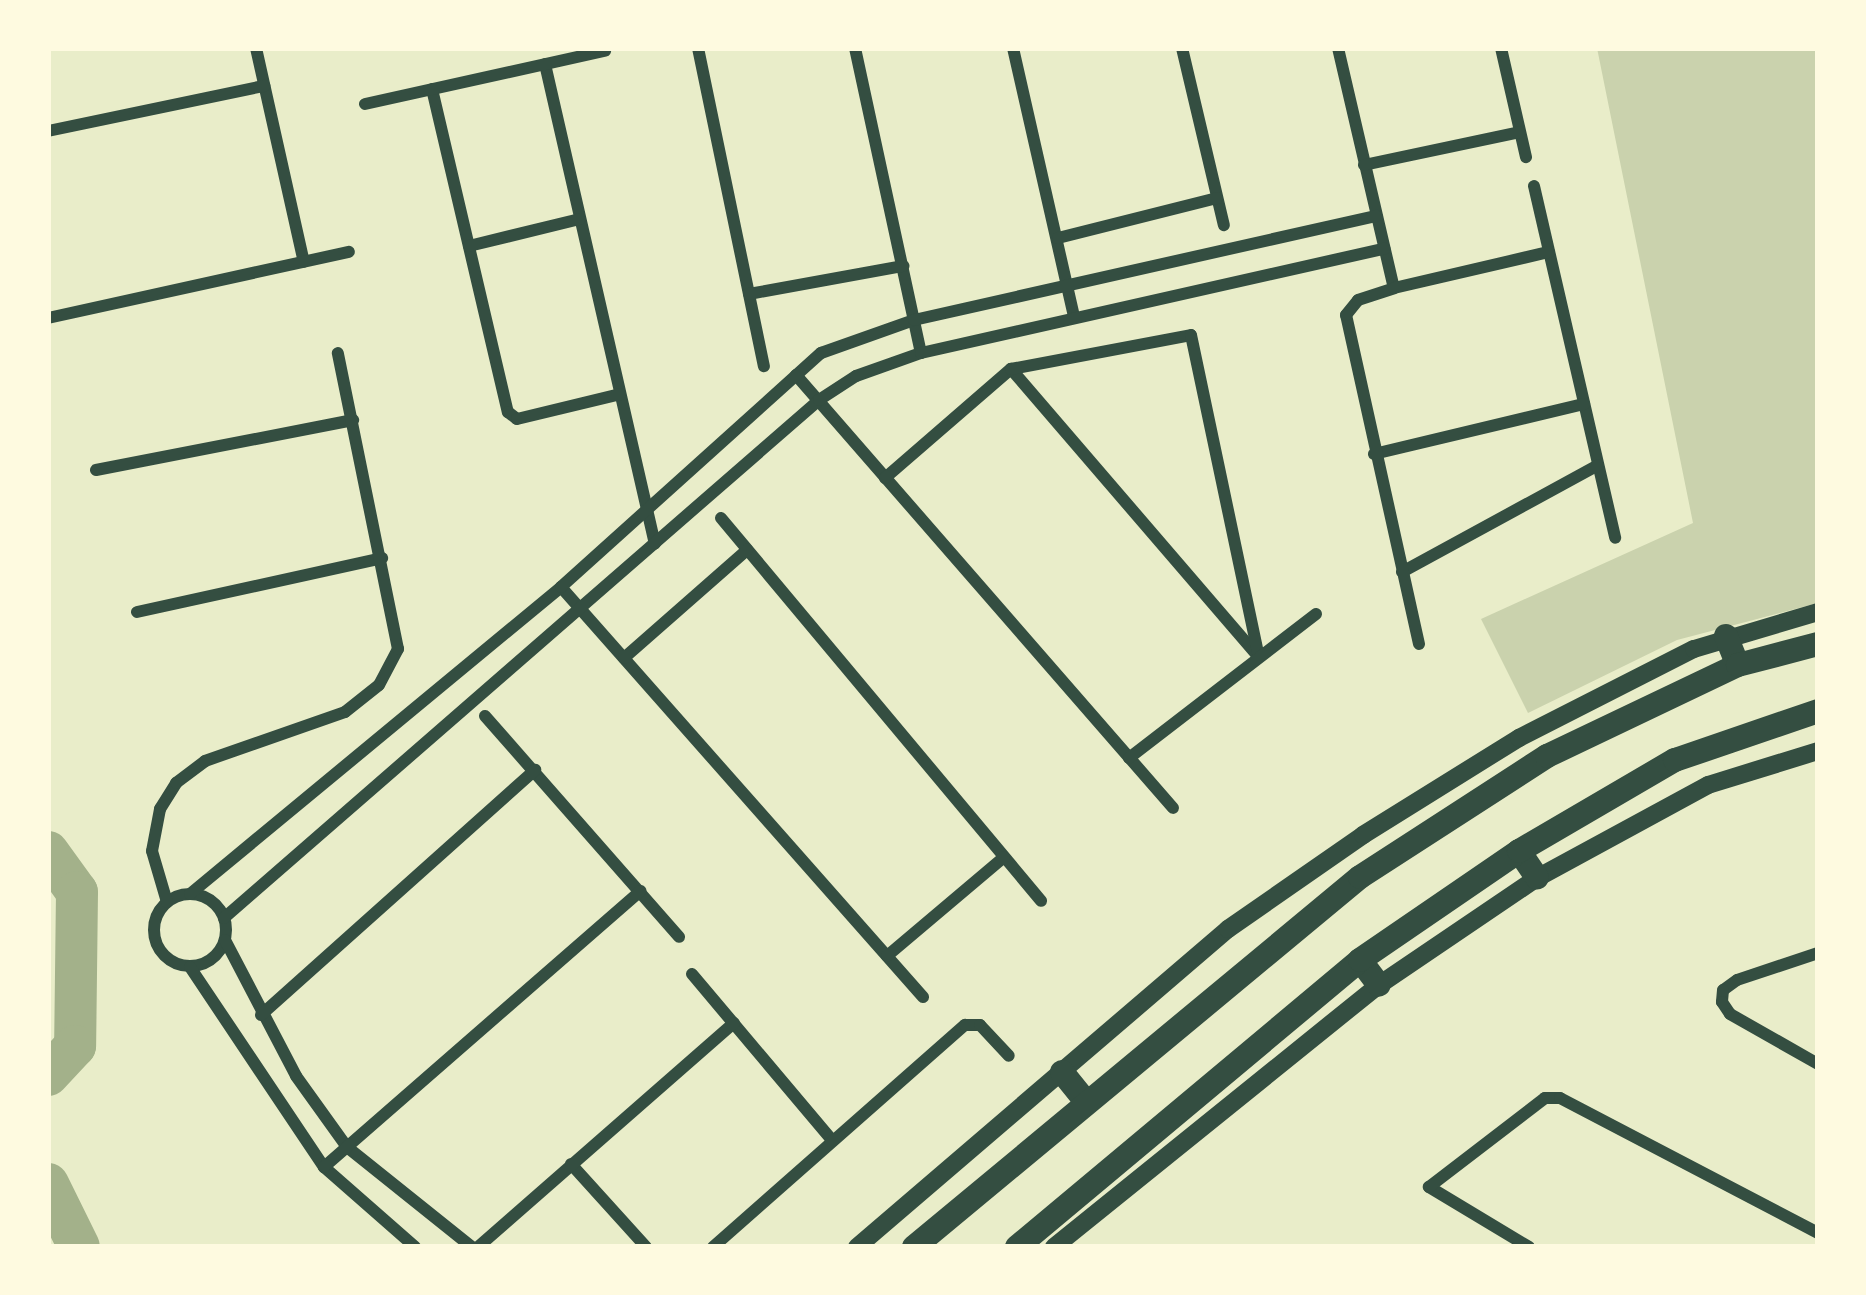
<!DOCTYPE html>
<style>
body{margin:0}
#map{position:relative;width:1866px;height:1295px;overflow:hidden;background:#e9edc9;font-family:"Libre Baskerville",serif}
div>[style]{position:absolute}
.green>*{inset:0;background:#cad2ad}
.river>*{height:42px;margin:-21px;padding:0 21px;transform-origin:21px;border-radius:21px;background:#a3b18a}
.minor>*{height:12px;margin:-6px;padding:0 6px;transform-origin:6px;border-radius:6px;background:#344e41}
.minor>.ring{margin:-6px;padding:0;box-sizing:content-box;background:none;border:12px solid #344e41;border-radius:50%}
.tertiary>*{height:18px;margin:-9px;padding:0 9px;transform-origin:9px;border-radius:9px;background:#344e41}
.trunk>*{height:24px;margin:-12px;padding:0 12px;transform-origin:12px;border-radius:12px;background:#344e41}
span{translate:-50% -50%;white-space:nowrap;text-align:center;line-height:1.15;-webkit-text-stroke:12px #fefae0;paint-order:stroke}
.frame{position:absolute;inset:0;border:51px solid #fefae0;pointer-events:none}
</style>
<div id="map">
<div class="green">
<div style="clip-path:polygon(1597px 48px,1818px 48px,1818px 603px,1677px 640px,1528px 713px,1481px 619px,1693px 523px)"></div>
</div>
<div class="river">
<div style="left:48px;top:852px;width:49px;rotate:54.1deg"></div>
<div style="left:77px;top:892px;width:154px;rotate:90.7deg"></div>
<div style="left:75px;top:1046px;width:40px;rotate:133deg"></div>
<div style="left:48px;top:1184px;width:70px;rotate:63.8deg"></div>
</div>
<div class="minor">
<div style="left:256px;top:48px;width:219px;rotate:77.4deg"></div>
<div style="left:698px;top:48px;width:325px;rotate:78.3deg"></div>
<div style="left:855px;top:48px;width:312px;rotate:77.8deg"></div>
<div style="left:1013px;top:48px;width:276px;rotate:77.2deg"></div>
<div style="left:1182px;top:48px;width:182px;rotate:76.7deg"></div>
<div style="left:1338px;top:48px;width:246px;rotate:76.9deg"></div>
<div style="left:1501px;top:48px;width:112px;rotate:77.1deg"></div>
<div style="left:545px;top:64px;width:492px;rotate:77.1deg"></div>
<div style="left:432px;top:89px;width:332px;rotate:76.8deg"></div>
<div style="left:508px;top:412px;width:11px;rotate:38deg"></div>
<div style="left:517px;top:419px;width:106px;rotate:-13.6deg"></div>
<div style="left:365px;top:104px;width:246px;rotate:-12.5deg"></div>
<div style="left:48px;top:131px;width:221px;rotate:-11.8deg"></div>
<div style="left:1364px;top:165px;width:159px;rotate:-11.9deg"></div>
<div style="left:1534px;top:186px;width:361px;rotate:77deg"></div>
<div style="left:1058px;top:238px;width:164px;rotate:-14.1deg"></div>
<div style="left:469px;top:246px;width:114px;rotate:-13.7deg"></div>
<div style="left:749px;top:294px;width:157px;rotate:-10.3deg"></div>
<div style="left:48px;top:318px;width:308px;rotate:-12.4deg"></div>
<div style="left:1011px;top:369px;width:380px;rotate:49.3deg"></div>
<div style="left:796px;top:375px;width:574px;rotate:48.95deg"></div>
<div style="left:1374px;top:454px;width:216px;rotate:-13.4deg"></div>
<div style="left:96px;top:470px;width:262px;rotate:-11deg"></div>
<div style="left:885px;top:478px;width:167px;rotate:-40.9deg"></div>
<div style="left:1011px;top:369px;width:183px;rotate:-10.7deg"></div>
<div style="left:1191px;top:335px;width:329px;rotate:78.1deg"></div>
<div style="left:721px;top:518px;width:499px;rotate:50.1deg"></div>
<div style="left:1402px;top:572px;width:223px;rotate:-28.6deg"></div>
<div style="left:561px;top:587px;width:547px;rotate:48.56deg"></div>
<div style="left:137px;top:612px;width:251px;rotate:-12.4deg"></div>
<div style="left:1419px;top:644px;width:337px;rotate:-102.5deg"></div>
<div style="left:1346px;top:315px;width:19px;rotate:-51deg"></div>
<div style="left:1358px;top:300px;width:38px;rotate:-18deg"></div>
<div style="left:1394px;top:288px;width:159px;rotate:-13.1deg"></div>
<div style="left:624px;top:658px;width:164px;rotate:-41.3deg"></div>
<div style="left:485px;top:716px;width:294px;rotate:48.7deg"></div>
<div style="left:1129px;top:758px;width:236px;rotate:-37.6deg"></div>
<div class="ring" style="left:154px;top:894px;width:60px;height:60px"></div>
<div style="left:190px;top:894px;width:482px;rotate:-39.6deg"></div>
<div style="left:561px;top:587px;width:350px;rotate:-42deg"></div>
<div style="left:821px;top:353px;width:99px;rotate:-19.5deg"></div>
<div style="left:914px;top:320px;width:474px;rotate:-12.7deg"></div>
<div style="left:167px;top:902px;width:53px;rotate:-106.4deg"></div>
<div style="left:152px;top:851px;width:43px;rotate:-79.2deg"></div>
<div style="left:160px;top:809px;width:31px;rotate:-58deg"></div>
<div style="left:176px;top:783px;width:36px;rotate:-37deg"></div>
<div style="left:205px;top:761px;width:148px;rotate:-19.3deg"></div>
<div style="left:345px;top:712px;width:43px;rotate:-38.5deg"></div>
<div style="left:379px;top:685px;width:41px;rotate:-62.2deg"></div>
<div style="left:398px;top:649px;width:302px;rotate:-101.5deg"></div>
<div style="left:224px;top:918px;width:789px;rotate:-41.04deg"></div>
<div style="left:819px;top:400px;width:44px;rotate:-33deg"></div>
<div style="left:856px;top:376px;width:69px;rotate:-19.5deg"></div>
<div style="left:921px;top:353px;width:475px;rotate:-12.7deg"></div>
<div style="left:225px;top:940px;width:153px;rotate:62.4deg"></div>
<div style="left:296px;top:1076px;width:87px;rotate:54.3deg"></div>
<div style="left:347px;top:1147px;width:160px;rotate:38.7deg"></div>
<div style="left:1818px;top:953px;width:85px;rotate:161.6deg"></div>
<div style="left:1737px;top:980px;width:17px;rotate:144deg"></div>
<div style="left:1723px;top:990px;width:12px;rotate:95deg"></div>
<div style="left:1722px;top:1002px;width:14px;rotate:56deg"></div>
<div style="left:1730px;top:1014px;width:101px;rotate:29.6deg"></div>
<div style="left:887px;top:956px;width:153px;rotate:-40.2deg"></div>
<div style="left:190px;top:967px;width:241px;rotate:56.2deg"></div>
<div style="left:324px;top:1167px;width:121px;rotate:41.3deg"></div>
<div style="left:692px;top:974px;width:217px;rotate:49.9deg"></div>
<div style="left:261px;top:1015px;width:368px;rotate:-41.8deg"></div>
<div style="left:571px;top:1164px;width:112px;rotate:47.9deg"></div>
<div style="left:324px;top:1167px;width:420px;rotate:-41.1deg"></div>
<div style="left:478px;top:1247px;width:340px;rotate:-41.2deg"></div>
<div style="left:713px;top:1247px;width:336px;rotate:-41.4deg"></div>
<div style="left:965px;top:1025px;width:15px"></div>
<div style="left:980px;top:1025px;width:42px;rotate:46.9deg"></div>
<div style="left:1529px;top:1247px;width:117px;rotate:-149deg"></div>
<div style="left:1429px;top:1187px;width:146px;rotate:-37.5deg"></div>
<div style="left:1545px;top:1098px;width:15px"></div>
<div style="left:1560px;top:1098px;width:291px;rotate:27.6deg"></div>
</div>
<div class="tertiary">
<div style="left:857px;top:1247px;width:489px;rotate:-40.6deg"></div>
<div style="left:1228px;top:929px;width:165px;rotate:-34.8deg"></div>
<div style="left:1363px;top:835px;width:184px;rotate:-31.9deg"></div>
<div style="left:1519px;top:738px;width:196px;rotate:-27deg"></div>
<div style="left:1694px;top:649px;width:129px;rotate:-16.6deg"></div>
<div style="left:1054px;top:1247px;width:417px;rotate:-38.9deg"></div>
<div style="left:1379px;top:985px;width:191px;rotate:-34.1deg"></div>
<div style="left:1537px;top:878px;width:195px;rotate:-28.5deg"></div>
<div style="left:1708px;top:785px;width:115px;rotate:-17.2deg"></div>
</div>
<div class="trunk">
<div style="left:1726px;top:636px;width:31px;rotate:68deg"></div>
<div style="left:1519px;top:851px;width:32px;rotate:56deg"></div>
<div style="left:1360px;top:960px;width:31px;rotate:53deg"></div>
<div style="left:1062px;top:1072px;width:35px;rotate:51deg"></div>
<div style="left:914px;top:1247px;width:579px;rotate:-39.68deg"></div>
<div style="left:1360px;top:877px;width:223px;rotate:-32.9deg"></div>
<div style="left:1547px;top:756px;width:212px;rotate:-25.5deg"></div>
<div style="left:1738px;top:665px;width:83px;rotate:-14.7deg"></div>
<div style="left:1017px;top:1247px;width:447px;rotate:-39.9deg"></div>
<div style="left:1360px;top:960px;width:193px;rotate:-34.4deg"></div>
<div style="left:1519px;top:851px;width:181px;rotate:-30.3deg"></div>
<div style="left:1675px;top:760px;width:151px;rotate:-18.9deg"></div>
</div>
<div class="frame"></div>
</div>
